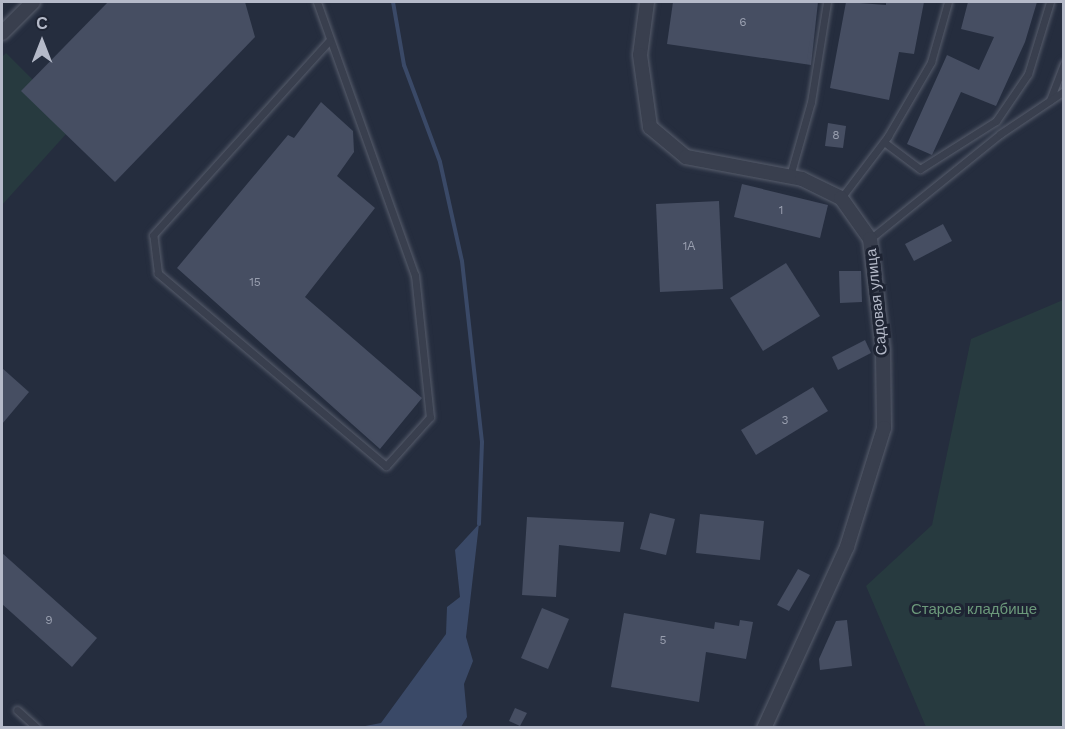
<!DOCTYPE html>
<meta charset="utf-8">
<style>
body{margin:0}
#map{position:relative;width:1065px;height:729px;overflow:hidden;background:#252d3e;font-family:"Work Sans",sans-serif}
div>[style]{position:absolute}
.green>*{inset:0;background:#273a3f}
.water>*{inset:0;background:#3a4967}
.stream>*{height:4px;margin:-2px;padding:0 2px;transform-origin:2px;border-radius:2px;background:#3a4967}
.building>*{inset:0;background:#464e62}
.roads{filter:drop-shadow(0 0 2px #575d6c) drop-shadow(0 0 2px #575d6c)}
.lane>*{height:7px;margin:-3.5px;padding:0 3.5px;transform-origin:3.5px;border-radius:3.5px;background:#393f4e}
.street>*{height:14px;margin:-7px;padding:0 7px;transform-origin:7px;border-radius:7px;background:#393f4e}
span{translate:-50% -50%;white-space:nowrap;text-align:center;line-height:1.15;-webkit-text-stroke:6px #1e2433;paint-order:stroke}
.number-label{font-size:12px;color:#999faf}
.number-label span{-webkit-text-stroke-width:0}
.street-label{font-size:15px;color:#b5bac9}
.park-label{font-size:15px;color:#6c997b}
.frame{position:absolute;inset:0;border:3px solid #b5bac9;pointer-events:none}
.north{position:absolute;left:12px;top:12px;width:60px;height:60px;-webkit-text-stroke:4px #1e2433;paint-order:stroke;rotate:0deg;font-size:16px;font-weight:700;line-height:24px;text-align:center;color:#b5bac9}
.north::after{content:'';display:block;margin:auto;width:21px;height:27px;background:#b5bac9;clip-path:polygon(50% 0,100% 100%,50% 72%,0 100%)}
</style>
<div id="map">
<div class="green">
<div style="clip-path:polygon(6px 53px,76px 123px,2px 205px,2px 57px)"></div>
<div style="clip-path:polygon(1063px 300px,1063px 727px,926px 727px,866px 586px,932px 525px,971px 339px)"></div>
</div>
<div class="water">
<div style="clip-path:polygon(479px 524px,466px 637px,473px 661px,464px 684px,467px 717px,461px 727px,360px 727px,381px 723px,446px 634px,447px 607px,460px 597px,455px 550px)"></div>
</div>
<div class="stream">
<div style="left:393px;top:2px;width:64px;rotate:80.1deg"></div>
<div style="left:404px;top:65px;width:103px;rotate:69.6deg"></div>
<div style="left:440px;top:162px;width:101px;rotate:77.5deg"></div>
<div style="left:462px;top:261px;width:182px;rotate:83.7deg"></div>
<div style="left:482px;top:442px;width:82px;rotate:92.1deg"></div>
</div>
<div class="building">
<div style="clip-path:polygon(108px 2px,245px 2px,255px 37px,115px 182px,21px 91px)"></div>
<div style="clip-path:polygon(673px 2px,818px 2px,811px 65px,667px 44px)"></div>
<div style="clip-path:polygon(846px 2px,886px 5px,886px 2px,924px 2px,914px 54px,899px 52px,889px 100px,830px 88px)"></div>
<div style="clip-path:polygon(968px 2px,1037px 2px,1025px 42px,996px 106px,961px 92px,932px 155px,907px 144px,947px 55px,979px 70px,994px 37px,961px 29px)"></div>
<div style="clip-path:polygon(321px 102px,353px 131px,354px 152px,337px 176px,375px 208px,305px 297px,422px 398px,380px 449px,177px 268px,288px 135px,294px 138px)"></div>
<div style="clip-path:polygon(828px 123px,846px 126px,843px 148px,825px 146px)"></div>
<div style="clip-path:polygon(742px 184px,828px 205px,820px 238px,734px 217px)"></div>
<div style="clip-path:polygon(719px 201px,723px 289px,660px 292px,656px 204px)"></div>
<div style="clip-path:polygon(943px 224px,952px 241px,914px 261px,905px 244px)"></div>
<div style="clip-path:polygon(786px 263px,820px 316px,763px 351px,730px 298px)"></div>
<div style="clip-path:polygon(839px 271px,861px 271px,862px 302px,840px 303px)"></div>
<div style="clip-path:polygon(865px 340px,871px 353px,838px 370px,832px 357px)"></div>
<div style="clip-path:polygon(2px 368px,29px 392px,2px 424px)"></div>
<div style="clip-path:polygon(813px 387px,828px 411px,756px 455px,741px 430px)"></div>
<div style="clip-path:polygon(650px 513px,675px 519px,666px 555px,640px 549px)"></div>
<div style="clip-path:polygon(700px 514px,764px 521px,760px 560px,696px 553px)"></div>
<div style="clip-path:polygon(527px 517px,624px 522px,620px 552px,559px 545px,556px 597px,522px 595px)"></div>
<div style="clip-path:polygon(2px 553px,97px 638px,72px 667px,2px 604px)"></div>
<div style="clip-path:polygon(798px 569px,810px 575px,789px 611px,777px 605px)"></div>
<div style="clip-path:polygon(542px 608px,569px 619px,548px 669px,521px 658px)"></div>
<div style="clip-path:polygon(624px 613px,714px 629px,715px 622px,739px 626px,740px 620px,753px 622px,746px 659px,706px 652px,699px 702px,611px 687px)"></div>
<div style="clip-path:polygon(847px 620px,852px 666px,820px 670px,819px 659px,836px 621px)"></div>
<div style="clip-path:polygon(515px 708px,527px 713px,520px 726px,509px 721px)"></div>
</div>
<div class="roads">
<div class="lane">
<div style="left:317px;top:2px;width:290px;rotate:70.3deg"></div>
<div style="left:415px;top:275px;width:143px;rotate:84deg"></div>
<div style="left:430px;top:417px;width:66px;rotate:131.9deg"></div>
<div style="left:386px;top:466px;width:299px;rotate:-139.8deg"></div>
<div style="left:158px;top:273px;width:38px;rotate:-97deg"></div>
<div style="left:153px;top:235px;width:262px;rotate:-47.8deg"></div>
<div style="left:1050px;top:100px;width:39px;rotate:-69deg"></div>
<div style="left:884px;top:142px;width:45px;rotate:36.9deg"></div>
<div style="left:920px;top:169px;width:90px;rotate:-32.3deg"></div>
<div style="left:996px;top:121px;width:57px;rotate:-55.8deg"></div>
<div style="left:1028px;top:74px;width:75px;rotate:-73deg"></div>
<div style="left:790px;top:176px;width:77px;rotate:-74.2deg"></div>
<div style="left:811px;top:102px;width:101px;rotate:-80.9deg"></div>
<div style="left:841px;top:198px;width:78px;rotate:-52.8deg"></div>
<div style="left:888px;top:136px;width:86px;rotate:-59.8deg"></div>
<div style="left:931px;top:62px;width:62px;rotate:-74.2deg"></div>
<div style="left:870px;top:239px;width:167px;rotate:-38.9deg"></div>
<div style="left:1000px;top:134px;width:77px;rotate:-33.9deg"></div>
<div style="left:17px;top:710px;width:27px;rotate:42deg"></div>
</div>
<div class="street">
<div style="left:647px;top:2px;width:53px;rotate:97.5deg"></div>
<div style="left:640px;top:55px;width:73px;rotate:82.1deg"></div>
<div style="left:650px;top:127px;width:47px;rotate:39.8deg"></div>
<div style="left:686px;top:157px;width:118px;rotate:10.7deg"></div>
<div style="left:802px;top:179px;width:43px;rotate:26deg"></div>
<div style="left:841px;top:198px;width:50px;rotate:54.7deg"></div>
<div style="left:870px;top:239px;width:112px;rotate:83.3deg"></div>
<div style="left:883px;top:350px;width:78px;rotate:89.3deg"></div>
<div style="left:884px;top:428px;width:125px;rotate:107.3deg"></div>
<div style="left:847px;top:547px;width:199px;rotate:114.6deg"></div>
<div style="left:2px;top:33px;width:44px;rotate:-45deg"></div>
</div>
</div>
<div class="number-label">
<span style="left:743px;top:23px">6</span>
<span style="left:836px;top:136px">8</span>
<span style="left:781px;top:211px">1</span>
<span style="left:689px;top:247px">1А</span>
<span style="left:255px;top:283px">15</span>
<span style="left:785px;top:421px">3</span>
<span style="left:49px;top:621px">9</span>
<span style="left:663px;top:641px">5</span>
</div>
<div class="street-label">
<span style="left:877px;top:302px;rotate:-96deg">Садовая улица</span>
</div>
<div class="park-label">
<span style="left:974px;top:610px">Старое кладбище</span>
</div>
<div class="frame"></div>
<div class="north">С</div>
</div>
